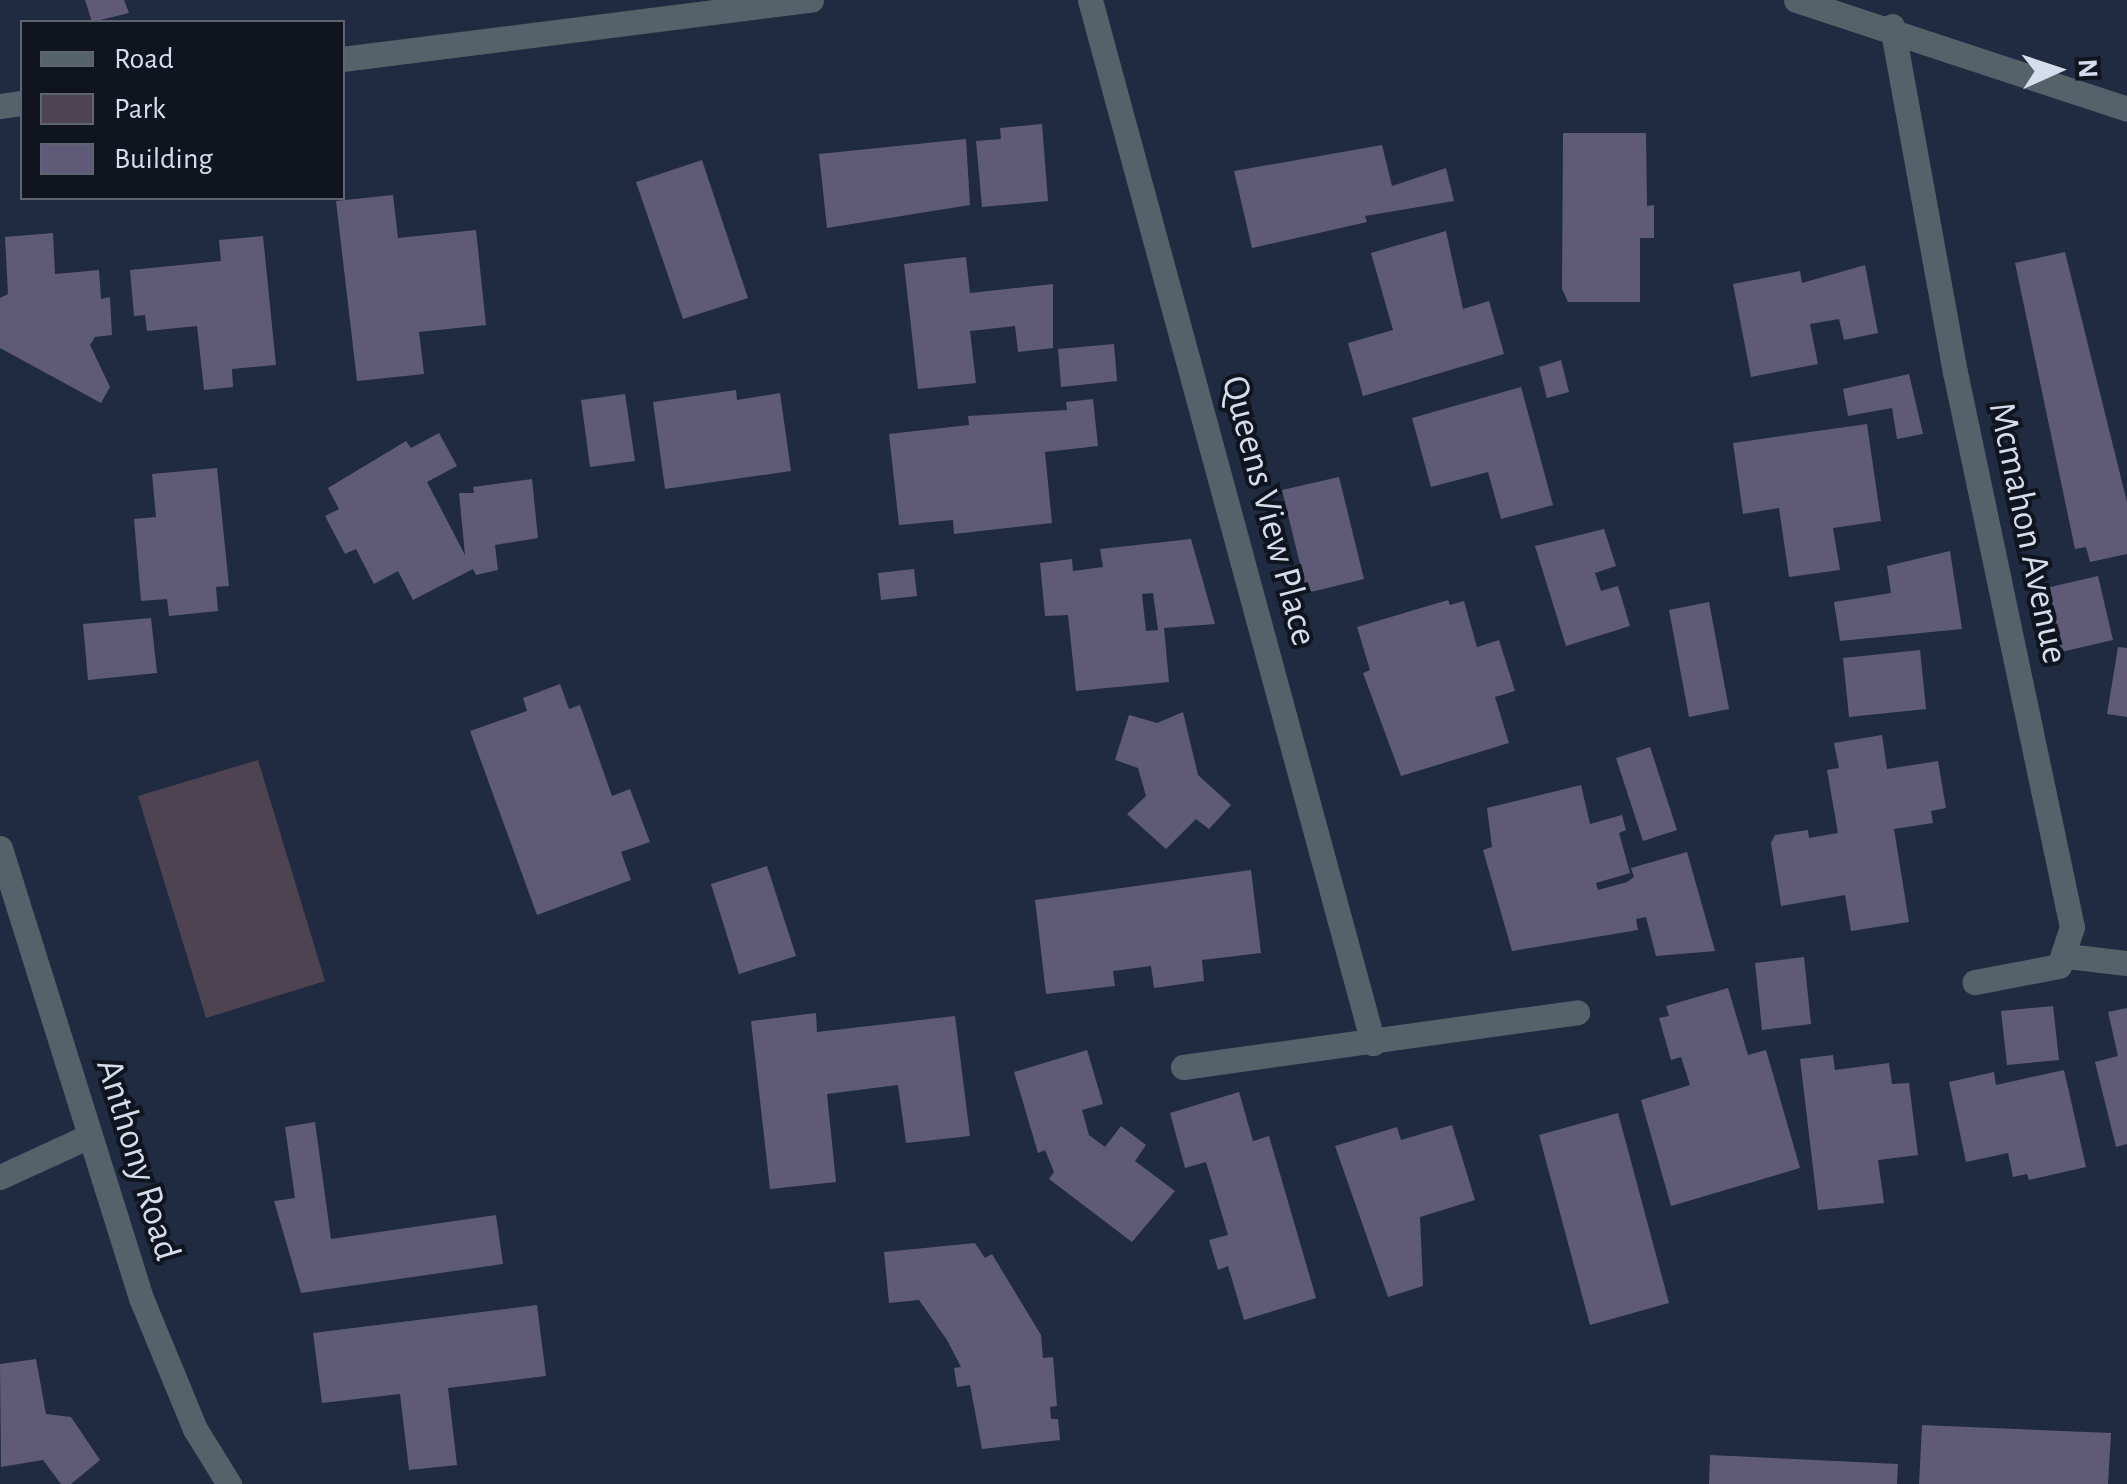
<!DOCTYPE html>
<style>
body{margin:0}
#map{position:relative;width:2127px;height:1484px;overflow:hidden;background:#202b42;font-family:"Alegreya Sans",sans-serif}
div>[style]{position:absolute}
.green>*{inset:0;background:#4e4351}
.building>*{inset:0;background:#5f5a77}
.street>*{height:25px;margin:-12.5px;padding:0 12.5px;transform-origin:12.5px;border-radius:12.5px;background:#55626a}
span{translate:-50% -50%;white-space:nowrap;text-align:center;line-height:1.15;-webkit-text-stroke:8px #0f141e;paint-order:stroke}
.street-label{font-size:38px;color:#d5dded}
.legend{position:absolute;left:20px;top:20px;width:325px;height:180px;box-sizing:border-box;background:#0f141e;border:2px solid #5e6471;margin:0;padding:12px 18px;list-style:none;font-size:30px;color:#d5dded}
.legend li{display:flex;align-items:center;gap:20px;height:50px}
.legend b{width:50px;border:2px solid #5e6471}
.north{position:absolute;left:2007px;top:20px;width:100px;height:100px;-webkit-text-stroke:8px #0f141e;paint-order:stroke;rotate:87deg;font-size:28px;font-weight:700;line-height:40px;text-align:center;color:#d5dded}
.north::after{content:'';display:block;margin:auto;width:35px;height:45px;background:#d5dded;clip-path:polygon(50% 0,100% 100%,50% 72%,0 100%)}
</style>
<div id="map">
<div class="green">
<div style="clip-path:polygon(258px 760px,325px 981px,206px 1018px,138px 796px)"></div>
</div>
<div class="building">
<div style="clip-path:polygon(85px 0,124px 0,129px 13px,92px 22px)"></div>
<div style="clip-path:polygon(1042px 124px,1048px 201px,982px 207px,976px 141px,1001px 139px,1000px 128px)"></div>
<div style="clip-path:polygon(1563px 133px,1646px 133px,1647px 206px,1654px 205px,1654px 238px,1640px 238px,1640px 302px,1568px 302px,1562px 289px)"></div>
<div style="clip-path:polygon(966px 139px,970px 205px,827px 228px,819px 154px)"></div>
<div style="clip-path:polygon(1382px 145px,1392px 186px,1446px 168px,1454px 201px,1365px 216px,1367px 222px,1252px 248px,1234px 171px)"></div>
<div style="clip-path:polygon(702px 160px,748px 298px,683px 319px,636px 182px)"></div>
<div style="clip-path:polygon(393px 195px,398px 238px,476px 230px,486px 325px,419px 332px,424px 374px,357px 381px,336px 201px)"></div>
<div style="clip-path:polygon(1446px 231px,1463px 309px,1489px 301px,1504px 354px,1363px 396px,1348px 343px,1393px 330px,1371px 253px)"></div>
<div style="clip-path:polygon(53px 233px,55px 274px,99px 270px,101px 299px,110px 297px,112px 335px,95px 337px,90px 345px,110px 387px,101px 403px,0 348px,0 298px,8px 294px,5px 237px)"></div>
<div style="clip-path:polygon(263px 236px,276px 365px,232px 369px,233px 387px,204px 390px,197px 326px,147px 331px,145px 315px,134px 316px,130px 270px,221px 261px,219px 240px)"></div>
<div style="clip-path:polygon(2065px 252px,2127px 502px,2127px 554px,2090px 562px,2086px 547px,2075px 549px,2015px 263px)"></div>
<div style="clip-path:polygon(966px 257px,970px 293px,1053px 284px,1053px 348px,1018px 352px,1015px 326px,970px 331px,976px 383px,918px 389px,904px 264px)"></div>
<div style="clip-path:polygon(1865px 265px,1878px 333px,1844px 340px,1839px 319px,1810px 324px,1818px 364px,1751px 377px,1733px 284px,1800px 271px,1802px 283px)"></div>
<div style="clip-path:polygon(1114px 344px,1117px 381px,1061px 387px,1058px 349px)"></div>
<div style="clip-path:polygon(1561px 360px,1569px 392px,1547px 398px,1539px 367px)"></div>
<div style="clip-path:polygon(1909px 374px,1923px 434px,1897px 439px,1892px 408px,1848px 416px,1843px 389px)"></div>
<div style="clip-path:polygon(1521px 387px,1553px 505px,1501px 519px,1488px 472px,1431px 487px,1412px 418px)"></div>
<div style="clip-path:polygon(736px 390px,737px 400px,780px 393px,791px 471px,665px 489px,653px 402px)"></div>
<div style="clip-path:polygon(625px 394px,635px 461px,590px 467px,581px 400px)"></div>
<div style="clip-path:polygon(1093px 399px,1098px 446px,1045px 452px,1052px 523px,954px 534px,953px 520px,899px 525px,889px 434px,969px 425px,968px 416px,1067px 410px,1066px 402px)"></div>
<div style="clip-path:polygon(1867px 424px,1881px 521px,1833px 528px,1840px 570px,1789px 577px,1779px 508px,1743px 514px,1733px 443px)"></div>
<div style="clip-path:polygon(439px 433px,457px 466px,427px 482px,465px 555px,459px 493px,474px 493px,473px 487px,532px 479px,538px 538px,495px 545px,498px 570px,476px 575px,473px 569px,413px 600px,398px 571px,374px 584px,356px 549px,345px 554px,325px 516px,339px 509px,328px 488px,406px 441px,411px 448px)"></div>
<div style="clip-path:polygon(217px 468px,229px 586px,216px 587px,218px 611px,169px 616px,167px 599px,141px 601px,134px 519px,156px 517px,152px 474px)"></div>
<div style="clip-path:polygon(1339px 477px,1364px 579px,1307px 593px,1282px 490px)"></div>
<div style="clip-path:polygon(1604px 529px,1616px 566px,1595px 573px,1601px 591px,1618px 586px,1630px 626px,1566px 646px,1535px 546px)"></div>
<div style="clip-path:polygon(evenodd,1191px 539px,1215px 624px,1164px 628px,1169px 682px,1076px 691px,1068px 615px,1045px 616px,1040px 563px,1072px 559px,1073px 571px,1103px 567px,1100px 549px,1191px 539px,1153px 593px,1158px 630px,1146px 631px,1142px 594px,1153px 593px)"></div>
<div style="clip-path:polygon(1950px 551px,1962px 629px,1840px 641px,1834px 602px,1891px 593px,1887px 566px)"></div>
<div style="clip-path:polygon(914px 569px,917px 596px,881px 600px,878px 573px)"></div>
<div style="clip-path:polygon(2098px 576px,2113px 640px,2061px 652px,2046px 588px)"></div>
<div style="clip-path:polygon(1448px 600px,1450px 605px,1464px 601px,1477px 647px,1499px 640px,1515px 691px,1495px 697px,1509px 743px,1401px 776px,1363px 673px,1370px 670px,1357px 627px)"></div>
<div style="clip-path:polygon(1709px 602px,1729px 709px,1689px 717px,1669px 610px)"></div>
<div style="clip-path:polygon(151px 618px,157px 673px,88px 680px,83px 624px)"></div>
<div style="clip-path:polygon(2118px 647px,2127px 648px,2127px 717px,2107px 714px)"></div>
<div style="clip-path:polygon(1920px 650px,1926px 709px,1849px 717px,1843px 658px)"></div>
<div style="clip-path:polygon(560px 684px,569px 709px,580px 705px,612px 796px,630px 789px,650px 842px,621px 852px,631px 880px,537px 915px,470px 731px,527px 711px,523px 698px)"></div>
<div style="clip-path:polygon(1183px 712px,1198px 775px,1231px 805px,1209px 829px,1196px 819px,1166px 849px,1127px 814px,1146px 796px,1138px 768px,1115px 760px,1129px 715px,1157px 723px)"></div>
<div style="clip-path:polygon(1882px 735px,1887px 769px,1938px 761px,1946px 808px,1931px 811px,1933px 823px,1894px 829px,1909px 922px,1851px 931px,1845px 895px,1781px 906px,1771px 843px,1775px 835px,1808px 830px,1809px 838px,1838px 833px,1827px 770px,1839px 768px,1834px 743px)"></div>
<div style="clip-path:polygon(1650px 747px,1677px 830px,1643px 841px,1616px 758px)"></div>
<div style="clip-path:polygon(1581px 785px,1590px 824px,1622px 815px,1626px 830px,1619px 833px,1630px 873px,1596px 883px,1598px 890px,1627px 882px,1634px 877px,1631px 868px,1687px 852px,1715px 951px,1656px 956px,1646px 917px,1636px 919px,1638px 930px,1512px 951px,1483px 850px,1492px 847px,1487px 808px)"></div>
<div style="clip-path:polygon(767px 866px,796px 956px,739px 974px,711px 884px)"></div>
<div style="clip-path:polygon(1251px 870px,1261px 953px,1202px 960px,1204px 981px,1154px 988px,1151px 966px,1113px 971px,1115px 986px,1046px 994px,1035px 900px)"></div>
<div style="clip-path:polygon(1804px 957px,1811px 1024px,1762px 1030px,1755px 963px)"></div>
<div style="clip-path:polygon(1728px 988px,1748px 1055px,1766px 1050px,1800px 1168px,1671px 1206px,1641px 1100px,1690px 1085px,1681px 1057px,1671px 1060px,1659px 1018px,1669px 1016px,1666px 1006px)"></div>
<div style="clip-path:polygon(2053px 1006px,2059px 1060px,2007px 1065px,2001px 1011px)"></div>
<div style="clip-path:polygon(2127px 1008px,2127px 1144px,2116px 1147px,2095px 1062px,2118px 1056px,2108px 1012px)"></div>
<div style="clip-path:polygon(816px 1013px,817px 1032px,955px 1016px,970px 1136px,906px 1143px,898px 1085px,827px 1094px,836px 1182px,770px 1189px,751px 1021px)"></div>
<div style="clip-path:polygon(1087px 1050px,1103px 1104px,1082px 1110px,1089px 1135px,1105px 1147px,1121px 1126px,1146px 1145px,1135px 1161px,1175px 1191px,1132px 1242px,1049px 1179px,1054px 1172px,1045px 1150px,1038px 1153px,1014px 1072px)"></div>
<div style="clip-path:polygon(1833px 1055px,1835px 1070px,1889px 1063px,1892px 1084px,1909px 1083px,1918px 1155px,1878px 1160px,1884px 1203px,1818px 1210px,1800px 1059px)"></div>
<div style="clip-path:polygon(2064px 1070px,2086px 1167px,2029px 1180px,2027px 1174px,2013px 1177px,2008px 1153px,1966px 1162px,1949px 1082px,1994px 1072px,1996px 1085px)"></div>
<div style="clip-path:polygon(1239px 1092px,1253px 1141px,1269px 1136px,1316px 1298px,1244px 1320px,1228px 1266px,1218px 1270px,1209px 1240px,1228px 1235px,1206px 1162px,1185px 1168px,1170px 1113px)"></div>
<div style="clip-path:polygon(1618px 1113px,1669px 1303px,1590px 1325px,1539px 1135px)"></div>
<div style="clip-path:polygon(315px 1122px,331px 1239px,496px 1215px,503px 1264px,301px 1293px,274px 1201px,295px 1198px,285px 1127px)"></div>
<div style="clip-path:polygon(1452px 1125px,1475px 1200px,1420px 1217px,1423px 1286px,1388px 1297px,1335px 1146px,1397px 1127px,1401px 1140px)"></div>
<div style="clip-path:polygon(975px 1243px,985px 1258px,992px 1254px,1041px 1335px,1043px 1358px,1053px 1357px,1057px 1406px,1050px 1407px,1051px 1419px,1058px 1419px,1060px 1440px,982px 1449px,970px 1385px,957px 1387px,954px 1368px,961px 1367px,947px 1340px,919px 1300px,889px 1303px,884px 1252px)"></div>
<div style="clip-path:polygon(537px 1305px,546px 1376px,448px 1388px,457px 1465px,409px 1470px,400px 1394px,322px 1403px,313px 1333px)"></div>
<div style="clip-path:polygon(36px 1359px,46px 1414px,71px 1417px,100px 1460px,71px 1484px,61px 1484px,43px 1460px,1px 1467px,0 1364px)"></div>
<div style="clip-path:polygon(1922px 1425px,2111px 1433px,2108px 1484px,1919px 1484px)"></div>
<div style="clip-path:polygon(1710px 1455px,1898px 1464px,1897px 1484px,1709px 1484px)"></div>
</div>
<div class="street">
<div style="left:1090px;top:0;width:1081px;rotate:74.82deg"></div>
<div style="left:1796px;top:0;width:348px;rotate:18.2deg"></div>
<div style="left:1892px;top:26px;width:352px;rotate:79.7deg"></div>
<div style="left:1955px;top:372px;width:567px;rotate:78.1deg"></div>
<div style="left:2072px;top:927px;width:41px;rotate:108.4deg"></div>
<div style="left:2059px;top:966px;width:86px;rotate:169.2deg"></div>
<div style="left:342px;top:59px;width:473px;rotate:-7.2deg"></div>
<div style="left:0;top:106px;width:22px;rotate:-8deg"></div>
<div style="left:0;top:848px;width:472px;rotate:72.6deg"></div>
<div style="left:141px;top:1298px;width:142px;rotate:67.6deg"></div>
<div style="left:195px;top:1429px;width:65px;rotate:58.3deg"></div>
<div style="left:2067px;top:956px;width:60px;rotate:6.7deg"></div>
<div style="left:1183px;top:1067px;width:398px;rotate:-7.9deg"></div>
<div style="left:0;top:1177px;width:98px;rotate:-24.7deg"></div>
</div>
<div class="street-label">
<span style="left:1268px;top:511px;rotate:75deg">Queens View Place</span>
<span style="left:2027px;top:533px;rotate:78deg">Mcmahon Avenue</span>
<span style="left:137px;top:1160px;rotate:73deg">Anthony Road</span>
</div>
<ul class="legend">
<li><b style="height:12px;background:#55626a"></b>Road</li>
<li><b style="height:28px;background:#4e4351"></b>Park</li>
<li><b style="height:28px;background:#5f5a77"></b>Building</li>
</ul>
<div class="north">N</div>
</div>
